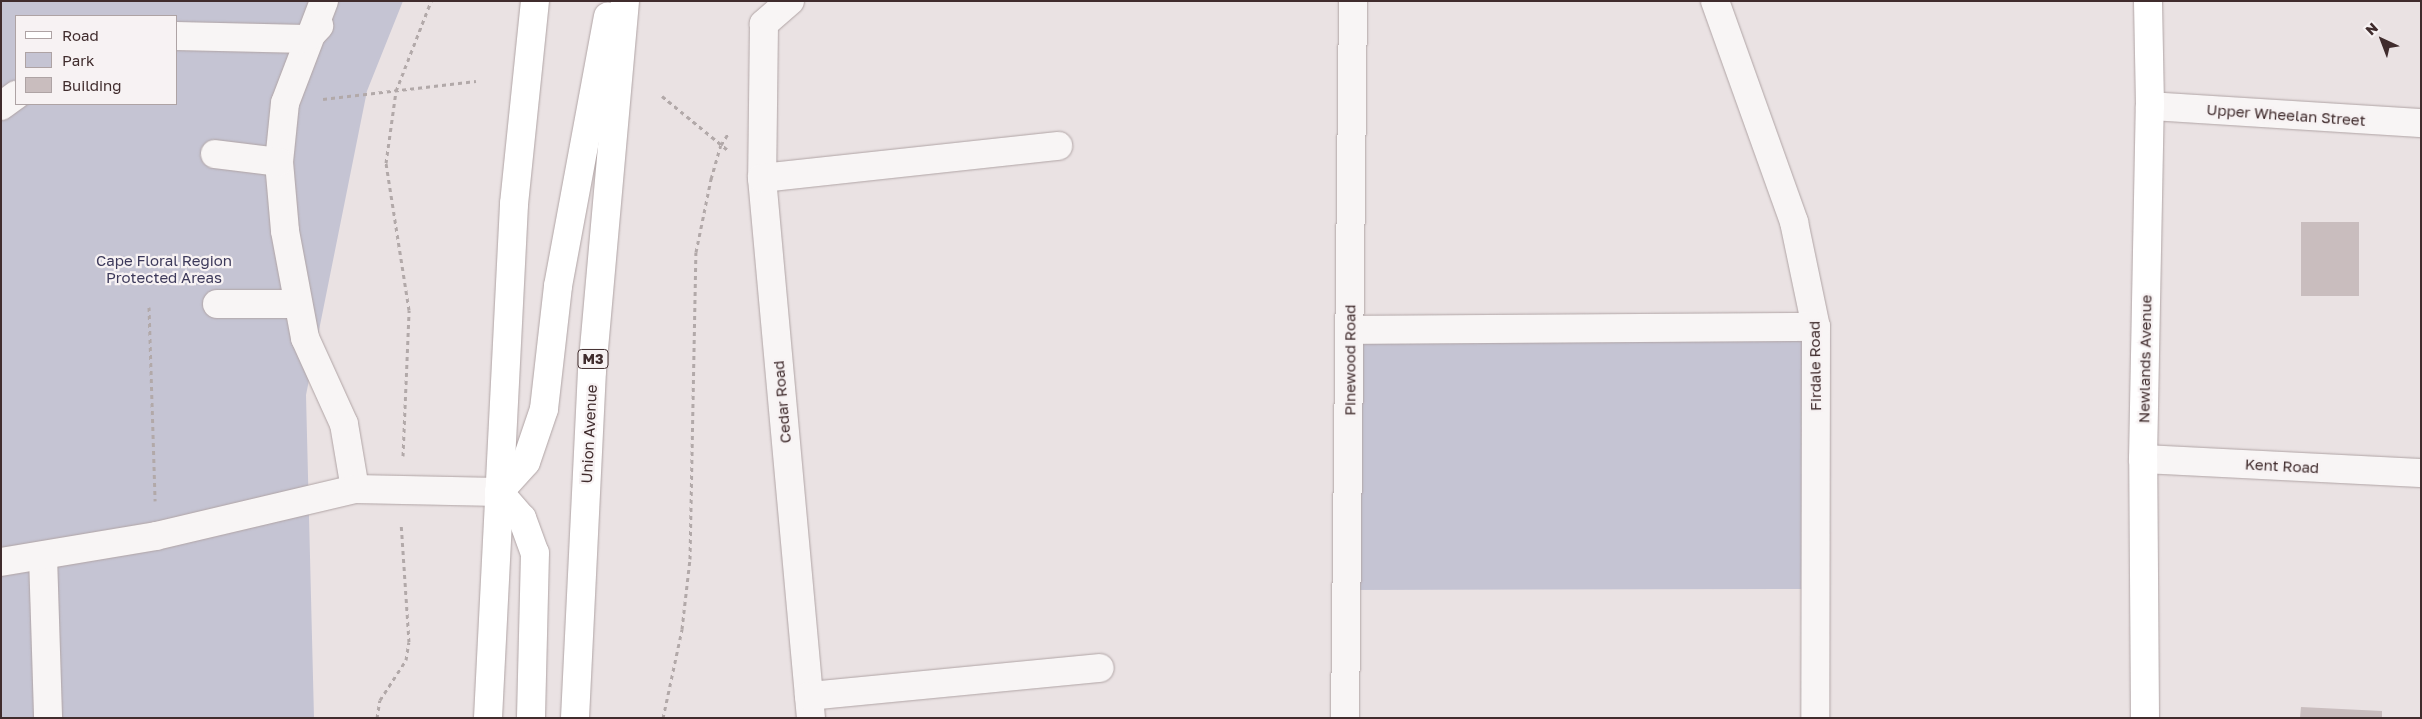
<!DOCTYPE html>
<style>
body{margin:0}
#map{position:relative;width:2422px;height:719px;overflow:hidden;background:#eae2e3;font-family:"Golos Text",sans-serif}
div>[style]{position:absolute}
.green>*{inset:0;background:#c5c4d3}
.building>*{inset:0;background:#c9bdbe}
.path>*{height:3px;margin-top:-1.5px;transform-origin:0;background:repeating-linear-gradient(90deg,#b2a9a9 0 4px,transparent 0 8px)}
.roads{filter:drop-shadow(0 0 1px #b0a4a5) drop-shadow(0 0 1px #b0a4a5)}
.minor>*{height:28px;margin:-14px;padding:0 14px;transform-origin:14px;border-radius:14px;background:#f8f5f5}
.major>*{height:28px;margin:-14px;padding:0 14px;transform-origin:14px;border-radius:14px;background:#fff}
.highway>*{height:28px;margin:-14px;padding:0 14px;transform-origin:14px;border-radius:14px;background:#fff}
span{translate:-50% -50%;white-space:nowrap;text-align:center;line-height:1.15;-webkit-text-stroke:4.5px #f7f2f3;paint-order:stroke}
.shield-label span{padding:1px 4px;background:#f7f2f3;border:1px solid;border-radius:4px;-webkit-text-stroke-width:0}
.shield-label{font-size:14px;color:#402c2d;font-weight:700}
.street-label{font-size:15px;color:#402c2d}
.park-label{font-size:15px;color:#3d3a5b}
.frame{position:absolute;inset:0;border:2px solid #402c2d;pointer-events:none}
.legend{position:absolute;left:15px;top:15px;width:162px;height:90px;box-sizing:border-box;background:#f7f2f3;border:1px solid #aea3a4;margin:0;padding:6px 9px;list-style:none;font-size:15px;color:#402c2d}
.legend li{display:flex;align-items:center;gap:10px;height:25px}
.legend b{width:25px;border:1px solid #aea3a4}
.north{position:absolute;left:2357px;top:15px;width:50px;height:50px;-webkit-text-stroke:4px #f7f2f3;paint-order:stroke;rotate:317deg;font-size:14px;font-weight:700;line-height:20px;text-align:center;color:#402c2d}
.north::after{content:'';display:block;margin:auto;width:18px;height:22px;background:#402c2d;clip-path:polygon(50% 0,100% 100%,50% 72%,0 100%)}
</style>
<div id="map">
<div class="green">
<div style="clip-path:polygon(evenodd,1px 1px,403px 1px,367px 91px,306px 395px,314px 718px,1px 718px,1px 1px,16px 16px,176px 16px,176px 104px,16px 104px,16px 16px)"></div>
<div style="clip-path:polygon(1816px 327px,1816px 589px,1348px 590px,1350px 330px)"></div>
</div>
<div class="building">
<div style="clip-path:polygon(2301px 222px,2359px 222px,2359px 296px,2301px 296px)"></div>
<div style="clip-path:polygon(2301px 707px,2382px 711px,2382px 718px,2300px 718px)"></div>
</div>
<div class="path">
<div style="left:662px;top:96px;width:87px;rotate:39.4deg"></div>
<div style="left:323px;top:99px;width:154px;rotate:-6.7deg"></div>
<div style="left:149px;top:307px;width:194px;rotate:88.2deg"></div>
<div style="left:403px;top:456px;width:146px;rotate:-87.6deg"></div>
<div style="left:409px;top:310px;width:149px;rotate:-98.9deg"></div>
<div style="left:386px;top:163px;width:73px;rotate:-82.1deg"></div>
<div style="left:396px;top:91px;width:97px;rotate:-68.7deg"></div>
<div style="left:377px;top:718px;width:18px;rotate:-81deg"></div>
<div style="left:380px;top:700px;width:48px;rotate:-57deg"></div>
<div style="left:406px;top:660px;width:18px;rotate:-81deg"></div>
<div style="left:409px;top:642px;width:119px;rotate:-93.8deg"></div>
<div style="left:663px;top:718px;width:91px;rotate:-77.9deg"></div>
<div style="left:682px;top:629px;width:70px;rotate:-83.5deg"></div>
<div style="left:690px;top:559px;width:307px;rotate:-88.9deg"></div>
<div style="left:696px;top:252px;width:75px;rotate:-78.4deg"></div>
<div style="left:711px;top:179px;width:35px;rotate:-74deg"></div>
<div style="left:721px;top:145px;width:13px;rotate:-58deg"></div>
</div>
<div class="roads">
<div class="minor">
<div style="left:324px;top:1px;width:109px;rotate:110.9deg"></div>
<div style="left:285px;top:103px;width:59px;rotate:95.8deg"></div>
<div style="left:279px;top:162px;width:69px;rotate:85deg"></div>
<div style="left:285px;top:231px;width:109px;rotate:79.4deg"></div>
<div style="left:305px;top:338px;width:94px;rotate:65.6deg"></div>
<div style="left:344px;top:424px;width:66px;rotate:80.4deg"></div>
<div style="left:790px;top:1px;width:35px;rotate:139deg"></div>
<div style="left:764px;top:24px;width:154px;rotate:90.7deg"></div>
<div style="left:762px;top:178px;width:542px;rotate:84.82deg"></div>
<div style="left:1715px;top:1px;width:235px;rotate:70.3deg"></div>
<div style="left:1794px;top:222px;width:107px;rotate:78.2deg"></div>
<div style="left:1816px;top:327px;width:391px;rotate:90.1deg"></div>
<div style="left:176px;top:36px;width:131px;rotate:1.3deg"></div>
<div style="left:307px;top:39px;width:18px;rotate:-47deg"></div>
<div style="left:1px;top:106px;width:19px;rotate:-36deg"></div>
<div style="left:2150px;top:106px;width:272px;rotate:3.6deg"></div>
<div style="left:215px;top:154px;width:64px;rotate:7.1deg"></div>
<div style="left:762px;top:178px;width:298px;rotate:-6.2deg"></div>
<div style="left:217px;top:304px;width:80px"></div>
<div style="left:1350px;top:330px;width:466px;rotate:-0.4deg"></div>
<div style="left:2143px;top:459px;width:278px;rotate:2.9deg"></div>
<div style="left:43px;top:556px;width:162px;rotate:88.2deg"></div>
<div style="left:1px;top:562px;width:157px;rotate:-9.5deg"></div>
<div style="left:156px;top:536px;width:204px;rotate:-13.3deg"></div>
<div style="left:355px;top:489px;width:144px;rotate:1.2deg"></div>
<div style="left:809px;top:696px;width:292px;rotate:-5.5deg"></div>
<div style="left:1345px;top:718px;width:717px;rotate:-89.36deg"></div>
</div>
<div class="major">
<div style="left:2145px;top:718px;width:259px;rotate:-90.4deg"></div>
<div style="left:2143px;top:459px;width:353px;rotate:-88.9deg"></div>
<div style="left:2150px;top:106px;width:105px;rotate:-91.1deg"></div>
</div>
<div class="highway">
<div style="left:499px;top:492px;width:40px;rotate:-48deg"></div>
<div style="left:526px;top:462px;width:56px;rotate:-71.2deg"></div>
<div style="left:544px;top:409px;width:124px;rotate:-83.5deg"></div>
<div style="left:558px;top:286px;width:274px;rotate:-79.5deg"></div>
<div style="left:499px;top:492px;width:35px;rotate:49deg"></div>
<div style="left:522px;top:518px;width:37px;rotate:70deg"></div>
<div style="left:535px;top:553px;width:165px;rotate:91.4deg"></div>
<div style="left:488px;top:718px;width:515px;rotate:-87.1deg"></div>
<div style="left:514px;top:204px;width:204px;rotate:-84.1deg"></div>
<div style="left:575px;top:718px;width:347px;rotate:-87.2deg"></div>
<div style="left:592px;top:371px;width:371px;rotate:-84.9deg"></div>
</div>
</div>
<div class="shield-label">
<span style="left:593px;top:359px">M3</span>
</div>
<div class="street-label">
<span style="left:2286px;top:115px;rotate:4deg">Upper Wheelan Street</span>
<span style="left:2145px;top:359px;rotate:-89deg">Newlands Avenue</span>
<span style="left:1350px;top:360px;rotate:-90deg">Pinewood Road</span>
<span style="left:1815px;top:366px;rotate:-91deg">Firdale Road</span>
<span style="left:782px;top:402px;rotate:-95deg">Cedar Road</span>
<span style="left:589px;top:434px;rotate:-87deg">Union Avenue</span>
<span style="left:2282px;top:466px;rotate:3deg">Kent Road</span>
</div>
<div class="park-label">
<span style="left:164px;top:269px">Cape Floral Region<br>Protected Areas</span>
</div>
<div class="frame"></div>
<ul class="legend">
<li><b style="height:6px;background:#fff"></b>Road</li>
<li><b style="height:14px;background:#c5c4d3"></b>Park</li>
<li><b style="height:14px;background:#c9bdbe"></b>Building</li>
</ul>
<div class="north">N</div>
</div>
